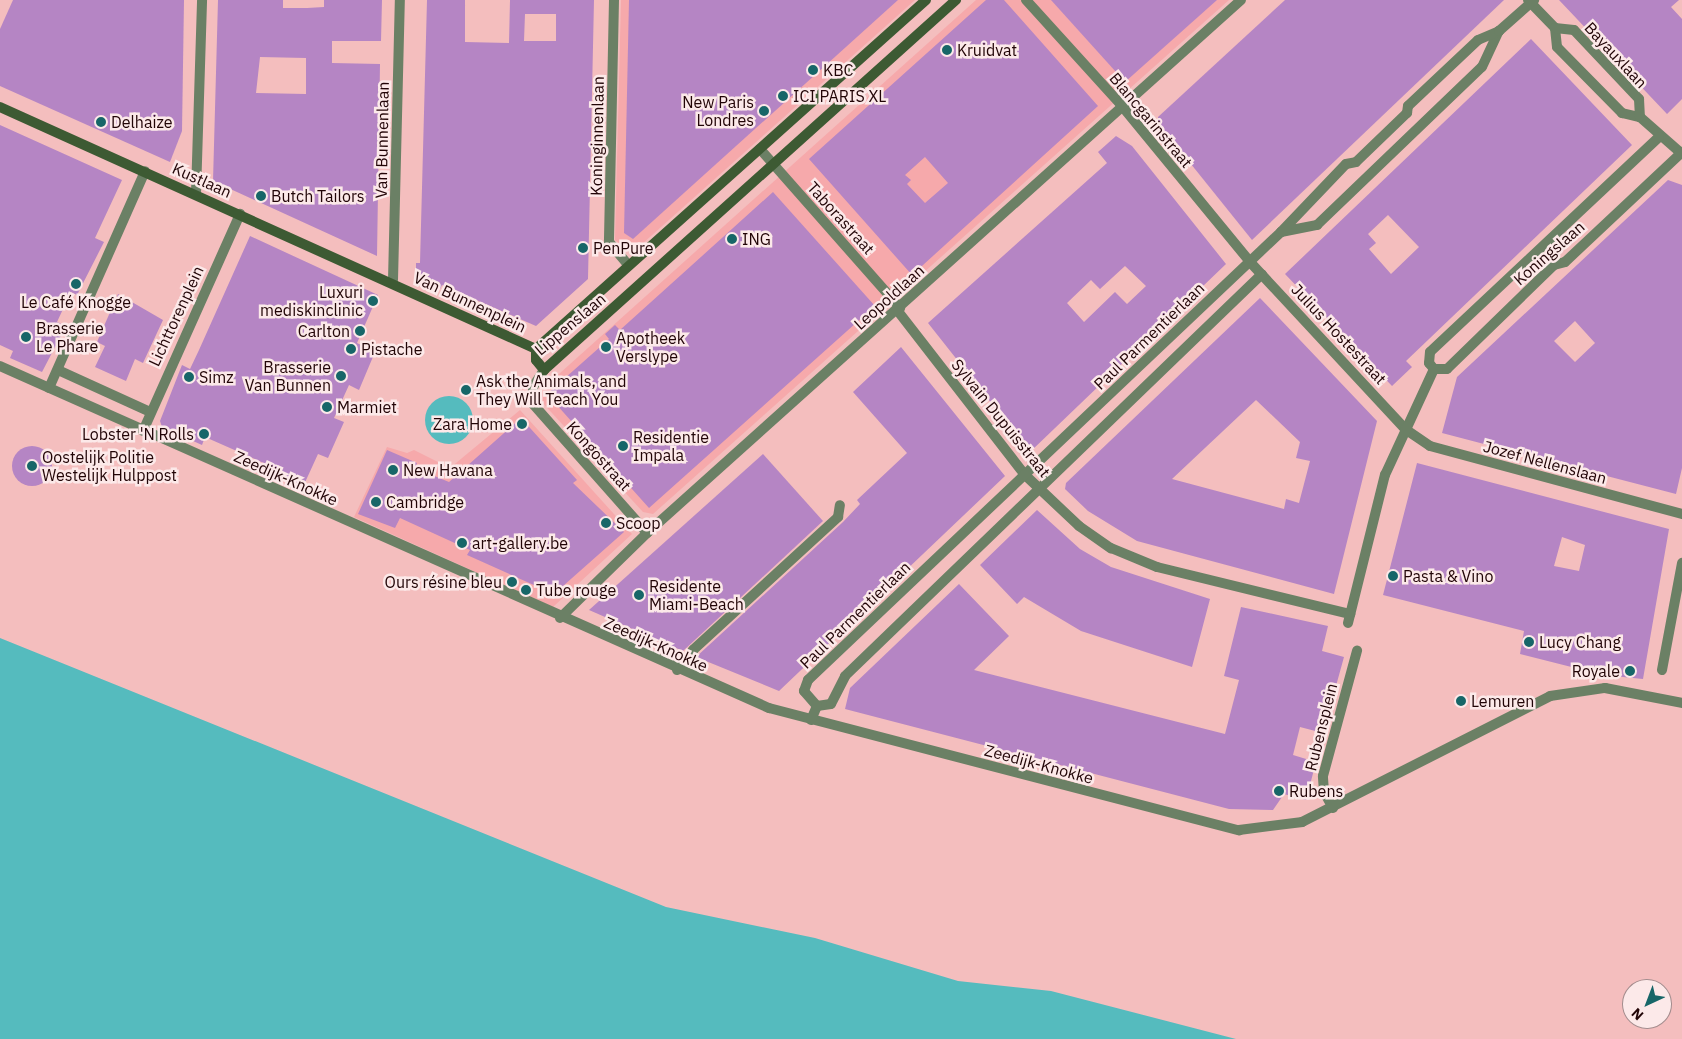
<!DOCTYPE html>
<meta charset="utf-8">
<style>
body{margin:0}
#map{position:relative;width:1682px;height:1039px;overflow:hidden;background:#f4bebe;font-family:"IBM Plex Sans",sans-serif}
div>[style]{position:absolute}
.built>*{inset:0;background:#f6a9ab}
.water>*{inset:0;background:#55bbbe}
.round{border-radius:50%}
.building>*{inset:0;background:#b585c4}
.street>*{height:10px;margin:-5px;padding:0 5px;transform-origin:5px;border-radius:5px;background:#6b8065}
.secondary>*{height:10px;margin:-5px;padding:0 5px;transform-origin:5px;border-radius:5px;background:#3d5a33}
.dots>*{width:14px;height:14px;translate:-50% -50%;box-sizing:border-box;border:2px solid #fce9e9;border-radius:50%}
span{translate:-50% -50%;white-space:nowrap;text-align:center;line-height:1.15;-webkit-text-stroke:5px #fce9e9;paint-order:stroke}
.poi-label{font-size:16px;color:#210406}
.left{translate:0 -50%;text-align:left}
.right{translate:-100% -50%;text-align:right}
.street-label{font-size:16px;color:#210406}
.north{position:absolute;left:1622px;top:979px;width:50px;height:50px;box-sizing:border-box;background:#fce9e9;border:1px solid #a48d8e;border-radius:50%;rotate:223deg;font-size:14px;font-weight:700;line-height:20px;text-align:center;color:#210406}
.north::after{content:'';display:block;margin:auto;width:18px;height:22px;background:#176668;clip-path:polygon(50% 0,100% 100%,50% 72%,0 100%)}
</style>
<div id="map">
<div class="built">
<div style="clip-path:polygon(621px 0,915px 0,632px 253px,615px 240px)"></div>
<div style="clip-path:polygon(976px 0,1229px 0,653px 514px,643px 512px,540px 400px,540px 391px)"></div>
<div style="clip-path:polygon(520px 410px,632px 534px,553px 607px,354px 517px,387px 447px,407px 453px,414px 450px,450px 468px)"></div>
</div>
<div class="water">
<div class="round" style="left:425px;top:396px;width:48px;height:48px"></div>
<div style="clip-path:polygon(0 638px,666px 907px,815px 938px,958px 981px,1051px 991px,1236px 1039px,0 1039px)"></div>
</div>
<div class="building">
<div style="clip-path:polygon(13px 0,184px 0,182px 131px,170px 162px,0 86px,0 29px)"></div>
<div style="clip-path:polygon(evenodd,218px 0,283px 0,283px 8px,307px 8px,324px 7px,324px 0,382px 0,381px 41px,332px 41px,332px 63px,380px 64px,377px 256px,213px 181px,218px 0,260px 57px,306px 58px,306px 94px,256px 93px,260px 57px)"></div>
<div style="clip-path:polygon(evenodd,427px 0,465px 0,465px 42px,509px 43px,510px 0,594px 0,588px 279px,536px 326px,442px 285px,440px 289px,416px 274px,416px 263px,420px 263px,427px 0,525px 14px,556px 14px,556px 41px,524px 41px,525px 14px)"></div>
<div style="clip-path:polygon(629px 0,898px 0,633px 239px,624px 233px)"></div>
<div style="clip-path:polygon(evenodd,986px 0,1004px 0,1098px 106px,912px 275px,809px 159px,986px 0,925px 157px,948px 183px,925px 203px,907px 184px,911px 180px,905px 175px,925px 157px)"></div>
<div style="clip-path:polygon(1051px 0,1217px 0,1125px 82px)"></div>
<div style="clip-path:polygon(1285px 0,1504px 0,1252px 240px,1158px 123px,1158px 117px)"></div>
<div style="clip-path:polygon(1559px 0,1679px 0,1671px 7px,1682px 19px,1682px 99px,1667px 114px)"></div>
<div style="clip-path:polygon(evenodd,1531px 39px,1632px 145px,1406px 361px,1412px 367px,1392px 386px,1285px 274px,1531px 39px,1388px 215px,1419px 247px,1391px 274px,1369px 249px,1376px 243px,1368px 234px,1388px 215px)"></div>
<div style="clip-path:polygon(0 125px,122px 180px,95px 238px,104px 242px,77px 295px,71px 292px,57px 322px,66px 326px,42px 372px,10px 358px,13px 351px,0 345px)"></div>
<div style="clip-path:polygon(evenodd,1116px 136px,1132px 146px,1226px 264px,1030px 452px,928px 323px,1107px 163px,1098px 152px,1116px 136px,1125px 266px,1146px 286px,1127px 304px,1115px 292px,1084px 322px,1067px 303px,1091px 280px,1100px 289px,1125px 266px)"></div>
<div style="clip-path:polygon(evenodd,1668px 180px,1682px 185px,1682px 468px,1676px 494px,1442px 433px,1457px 377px,1668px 180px,1575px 321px,1595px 343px,1575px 362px,1554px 341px,1575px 321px)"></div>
<div style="clip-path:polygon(773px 192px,875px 306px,649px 508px,547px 394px,609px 339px,605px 334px,615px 325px,620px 330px)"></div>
<div style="clip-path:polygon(250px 236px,378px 295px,357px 343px,375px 352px,359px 390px,349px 385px,334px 418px,344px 422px,328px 458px,318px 454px,302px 489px,268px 474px,266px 464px,205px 437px,202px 445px,162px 427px,160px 421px,182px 365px,190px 369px,199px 350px)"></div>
<div style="clip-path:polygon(118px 294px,163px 320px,143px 363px,135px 359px,126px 381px,95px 367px,105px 346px,97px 342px)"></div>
<div style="clip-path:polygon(evenodd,1260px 298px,1377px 421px,1334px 594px,1137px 541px,1088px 511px,1065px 489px,1066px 483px,1260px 298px,1256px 400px,1300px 442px,1296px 458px,1310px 461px,1299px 503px,1286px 499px,1284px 509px,1172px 479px,1256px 400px)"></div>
<div style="clip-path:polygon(901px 347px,1005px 476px,779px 691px,696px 657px,843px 522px,860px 504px,857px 500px,907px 453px,853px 392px)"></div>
<div style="clip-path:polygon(521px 418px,577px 480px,573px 483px,624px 532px,554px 594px,467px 555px,470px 550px,400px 518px,395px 528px,358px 514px,387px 450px,417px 463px,415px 468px,449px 482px)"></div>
<div class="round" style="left:12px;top:446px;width:40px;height:40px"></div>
<div style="clip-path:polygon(763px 454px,823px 521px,683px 651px,589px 610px)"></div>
<div style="clip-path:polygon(evenodd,1417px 463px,1669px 529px,1643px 679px,1603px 675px,1520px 654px,1524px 631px,1383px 595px,1417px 463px,1562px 537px,1585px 545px,1579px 571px,1554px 566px,1562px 537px)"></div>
<div style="clip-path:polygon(1037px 510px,1080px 549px,1111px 567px,1210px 599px,1192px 667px,1081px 631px,1024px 597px,1017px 604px,980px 565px)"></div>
<div style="clip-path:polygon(959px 584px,1009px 636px,974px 670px,1225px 734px,1239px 680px,1224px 676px,1241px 607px,1328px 626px,1322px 651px,1344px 657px,1323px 733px,1300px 727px,1293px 755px,1316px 762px,1306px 800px,1284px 794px,1273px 810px,1229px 809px,845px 709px,850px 688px)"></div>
</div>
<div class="street">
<div style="left:614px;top:0;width:242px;rotate:91.2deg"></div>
<div style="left:609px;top:242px;width:30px;rotate:50deg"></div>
<div style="left:1026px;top:0;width:143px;rotate:47.8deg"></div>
<div style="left:1122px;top:106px;width:202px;rotate:50.6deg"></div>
<div style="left:1250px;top:262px;width:228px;rotate:47.1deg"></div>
<div style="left:1405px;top:429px;width:30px;rotate:34deg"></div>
<div style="left:1430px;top:446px;width:261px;rotate:15.1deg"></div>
<div style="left:1528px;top:0;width:39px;rotate:46deg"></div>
<div style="left:1555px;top:28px;width:19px;rotate:84deg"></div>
<div style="left:1557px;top:47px;width:93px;rotate:45.4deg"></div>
<div style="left:1622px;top:113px;width:18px;rotate:13deg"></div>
<div style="left:1640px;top:117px;width:56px;rotate:41.4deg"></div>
<div style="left:1555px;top:28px;width:19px;rotate:6deg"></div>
<div style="left:1574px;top:30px;width:95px;rotate:46.7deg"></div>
<div style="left:1639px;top:99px;width:18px;rotate:87deg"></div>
<div style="left:1659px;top:137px;width:314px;rotate:136.8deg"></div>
<div style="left:1430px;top:352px;width:11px;rotate:95deg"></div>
<div style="left:1429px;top:363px;width:8px;rotate:50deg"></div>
<div style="left:1434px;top:369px;width:13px"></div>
<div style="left:1447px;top:369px;width:149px;rotate:-44.2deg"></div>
<div style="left:1554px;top:265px;width:11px;rotate:-15deg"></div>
<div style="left:1565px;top:262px;width:161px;rotate:-43.2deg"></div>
<div style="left:760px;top:149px;width:212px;rotate:48.6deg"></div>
<div style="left:196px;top:193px;width:193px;rotate:-88.2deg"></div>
<div style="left:1281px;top:232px;width:37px;rotate:-11deg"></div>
<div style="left:1317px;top:225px;width:228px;rotate:-43.8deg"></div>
<div style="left:1482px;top:67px;width:40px;rotate:-65deg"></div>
<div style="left:393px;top:280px;width:280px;rotate:-88.6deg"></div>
<div style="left:897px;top:310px;width:207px;rotate:52.2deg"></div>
<div style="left:1024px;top:474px;width:76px;rotate:43.4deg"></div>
<div style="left:1079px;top:526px;width:39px;rotate:35deg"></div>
<div style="left:1111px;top:548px;width:50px;rotate:22.4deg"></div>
<div style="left:1157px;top:567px;width:199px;rotate:13.7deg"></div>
<div style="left:0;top:366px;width:842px;rotate:23.98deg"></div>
<div style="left:769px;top:708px;width:486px;rotate:14.6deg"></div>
<div style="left:1239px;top:830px;width:64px;rotate:-7.2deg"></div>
<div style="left:1302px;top:822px;width:278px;rotate:-26.9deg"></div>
<div style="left:1550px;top:696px;width:56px;rotate:-8.3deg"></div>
<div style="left:1605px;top:688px;width:78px;rotate:11deg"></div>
<div style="left:58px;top:370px;width:99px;rotate:24.5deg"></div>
<div style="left:544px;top:370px;width:20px;rotate:123deg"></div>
<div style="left:533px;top:387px;width:17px;rotate:90deg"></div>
<div style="left:533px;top:404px;width:172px;rotate:48.5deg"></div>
<div style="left:49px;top:388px;width:237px;rotate:-66.1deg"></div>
<div style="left:143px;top:431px;width:238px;rotate:-65.9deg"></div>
<div style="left:560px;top:618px;width:122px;rotate:-44.3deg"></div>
<div style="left:647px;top:533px;width:798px;rotate:-41.9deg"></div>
<div style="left:1348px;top:623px;width:153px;rotate:-76deg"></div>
<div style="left:1385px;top:475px;width:117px;rotate:-65.2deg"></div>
<div style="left:677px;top:670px;width:26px;rotate:-51deg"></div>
<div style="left:693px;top:650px;width:197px;rotate:-42.5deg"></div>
<div style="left:838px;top:517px;width:12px;rotate:-81deg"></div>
<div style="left:1662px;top:670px;width:109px;rotate:-79.4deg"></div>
<div style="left:817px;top:706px;width:14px;rotate:-8deg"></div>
<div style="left:831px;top:704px;width:31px;rotate:-63deg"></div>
<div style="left:845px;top:676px;width:579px;rotate:-43.95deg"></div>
<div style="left:811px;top:720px;width:15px;rotate:-67deg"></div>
<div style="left:817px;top:706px;width:20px;rotate:-131deg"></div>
<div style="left:804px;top:691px;width:12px;rotate:-70deg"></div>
<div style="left:808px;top:680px;width:651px;rotate:-43.45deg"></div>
<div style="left:1281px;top:232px;width:94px;rotate:-46.3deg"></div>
<div style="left:1346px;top:164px;width:10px;rotate:-11deg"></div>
<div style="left:1356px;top:162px;width:71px;rotate:-43.9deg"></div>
<div style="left:1407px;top:113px;width:7px;rotate:-82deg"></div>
<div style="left:1408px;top:106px;width:96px;rotate:-43.3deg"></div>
<div style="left:1478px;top:40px;width:23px;rotate:-23deg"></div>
<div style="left:1499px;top:31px;width:47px;rotate:-41.5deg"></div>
<div style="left:1333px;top:808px;width:18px;rotate:-119deg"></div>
<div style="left:1324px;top:792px;width:16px;rotate:-94deg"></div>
<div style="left:1323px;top:776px;width:130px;rotate:-74.8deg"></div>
</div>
<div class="secondary">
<div style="left:926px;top:0;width:523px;rotate:138.18deg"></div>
<div style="left:536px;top:349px;width:11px;rotate:90deg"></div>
<div style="left:536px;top:360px;width:13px;rotate:51deg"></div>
<div style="left:544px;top:370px;width:554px;rotate:-41.93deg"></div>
<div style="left:0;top:107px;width:588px;rotate:24.3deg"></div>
</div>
<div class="dots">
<div style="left:947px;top:50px;background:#176668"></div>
<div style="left:813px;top:70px;background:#176668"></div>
<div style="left:783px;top:96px;background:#176668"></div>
<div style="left:764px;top:111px;background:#176668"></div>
<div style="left:101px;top:122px;background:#176668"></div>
<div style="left:261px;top:196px;background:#176668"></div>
<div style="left:732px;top:239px;background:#176668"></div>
<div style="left:583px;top:248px;background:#176668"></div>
<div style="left:76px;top:284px;background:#176668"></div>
<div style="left:373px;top:301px;background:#176668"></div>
<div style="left:360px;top:331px;background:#176668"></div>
<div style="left:26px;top:337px;background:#176668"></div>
<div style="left:606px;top:347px;background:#176668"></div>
<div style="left:351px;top:349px;background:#176668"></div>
<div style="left:341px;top:376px;background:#176668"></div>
<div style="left:189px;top:377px;background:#176668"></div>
<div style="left:466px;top:390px;background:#176668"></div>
<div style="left:327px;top:407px;background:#176668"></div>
<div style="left:522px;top:424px;background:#176668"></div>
<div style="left:204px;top:434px;background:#176668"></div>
<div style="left:623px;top:446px;background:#176668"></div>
<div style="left:32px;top:466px;background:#176668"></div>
<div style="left:393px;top:470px;background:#176668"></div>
<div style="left:376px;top:502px;background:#176668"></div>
<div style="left:606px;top:523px;background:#176668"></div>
<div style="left:462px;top:543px;background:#176668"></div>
<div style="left:1393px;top:576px;background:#176668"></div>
<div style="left:512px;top:582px;background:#176668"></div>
<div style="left:526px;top:590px;background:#176668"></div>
<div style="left:639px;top:595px;background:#176668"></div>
<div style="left:1529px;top:642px;background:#176668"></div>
<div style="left:1630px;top:671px;background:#176668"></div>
<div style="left:1461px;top:701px;background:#176668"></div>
<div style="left:1279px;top:791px;background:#176668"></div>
</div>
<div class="poi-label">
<span class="left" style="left:957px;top:50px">Kruidvat</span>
<span class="left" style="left:823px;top:70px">KBC</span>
<span class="left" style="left:793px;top:96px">ICI PARIS XL</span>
<span class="right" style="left:754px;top:111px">New Paris<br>Londres</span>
<span class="left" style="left:111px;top:122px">Delhaize</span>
<span class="left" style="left:271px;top:196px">Butch Tailors</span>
<span class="left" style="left:742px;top:239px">ING</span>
<span class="left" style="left:593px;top:248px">PenPure</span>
<span class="right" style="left:363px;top:301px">Luxuri<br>mediskinclinic</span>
<span style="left:76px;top:302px">Le Café Knogge</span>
<span class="left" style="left:36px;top:337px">Brasserie<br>Le Phare</span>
<span class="right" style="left:350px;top:331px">Carlton</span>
<span class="left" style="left:616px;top:347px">Apotheek<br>Verslype</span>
<span class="left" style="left:361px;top:349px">Pistache</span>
<span class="right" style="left:331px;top:376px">Brasserie<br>Van Bunnen</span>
<span class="left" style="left:199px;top:377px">Simz</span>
<span class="left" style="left:476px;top:390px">Ask the Animals, and<br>They Will Teach You</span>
<span class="left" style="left:337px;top:407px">Marmiet</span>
<span class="right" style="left:512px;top:424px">Zara Home</span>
<span class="right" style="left:194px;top:434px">Lobster 'N Rolls</span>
<span class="left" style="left:633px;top:446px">Residentie<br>Impala</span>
<span class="left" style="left:42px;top:466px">Oostelijk Politie<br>Westelijk Hulppost</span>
<span class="left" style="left:403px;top:470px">New Havana</span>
<span class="left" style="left:386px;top:502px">Cambridge</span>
<span class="left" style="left:616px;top:523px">Scoop</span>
<span class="left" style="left:472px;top:543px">art-gallery.be</span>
<span class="left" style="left:1403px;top:576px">Pasta &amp; Vino</span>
<span class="right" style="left:502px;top:582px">Ours résine bleu</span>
<span class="left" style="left:649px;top:595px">Residente<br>Miami-Beach</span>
<span class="left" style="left:536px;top:590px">Tube rouge</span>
<span class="left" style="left:1539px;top:642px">Lucy Chang</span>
<span class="right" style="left:1620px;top:671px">Royale</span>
<span class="left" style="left:1471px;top:701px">Lemuren</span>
<span class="left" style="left:1289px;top:791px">Rubens</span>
</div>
<div class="street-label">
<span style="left:1616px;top:55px;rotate:47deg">Bayauxlaan</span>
<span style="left:1151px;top:120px;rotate:50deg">Blancgarinstraat</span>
<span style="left:597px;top:136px;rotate:-89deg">Koninginnenlaan</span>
<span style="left:382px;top:140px;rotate:-89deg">Van Bunnenlaan</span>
<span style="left:202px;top:180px;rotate:24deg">Kustlaan</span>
<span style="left:841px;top:218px;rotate:48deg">Taborastraat</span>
<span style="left:1549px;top:253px;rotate:-41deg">Koningslaan</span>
<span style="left:889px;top:297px;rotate:-42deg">Leopoldlaan</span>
<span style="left:470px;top:302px;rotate:25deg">Van Bunnenplein</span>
<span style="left:176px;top:316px;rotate:-65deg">Lichttorenplein</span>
<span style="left:570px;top:324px;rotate:-40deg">Lippenslaan</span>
<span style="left:1339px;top:334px;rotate:47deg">Julius Hostestraat</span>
<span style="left:1149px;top:336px;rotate:-44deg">Paul Parmentierlaan</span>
<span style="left:1001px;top:418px;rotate:51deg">Sylvain Dupuisstraat</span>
<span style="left:599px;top:456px;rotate:48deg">Kongostraat</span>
<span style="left:1545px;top:462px;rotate:15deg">Jozef Nellenslaan</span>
<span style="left:286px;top:478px;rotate:24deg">Zeedijk-Knokke</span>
<span style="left:855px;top:615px;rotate:-44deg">Paul Parmentierlaan</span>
<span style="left:656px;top:644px;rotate:24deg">Zeedijk-Knokke</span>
<span style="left:1321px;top:727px;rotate:-76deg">Rubensplein</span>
<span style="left:1039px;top:764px;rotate:15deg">Zeedijk-Knokke</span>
</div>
<div class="north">N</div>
</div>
